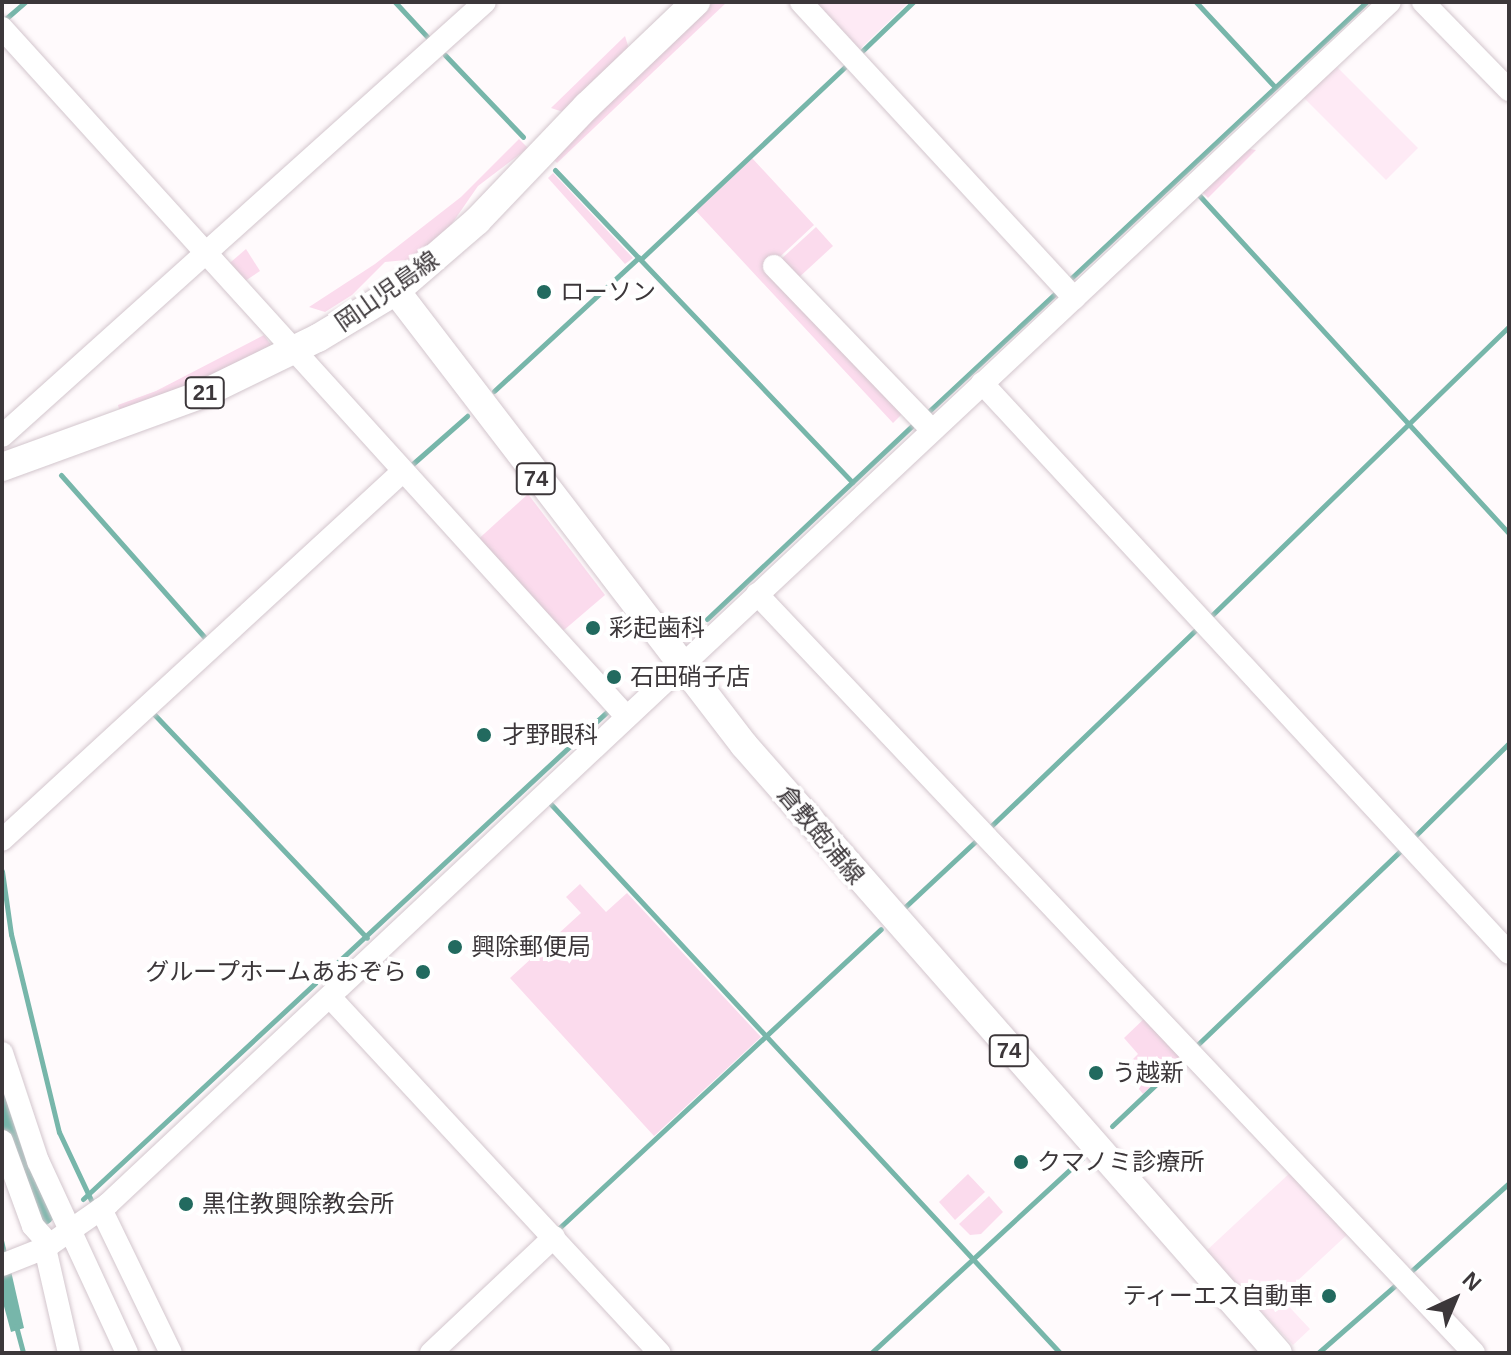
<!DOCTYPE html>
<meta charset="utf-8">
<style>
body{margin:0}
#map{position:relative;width:1511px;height:1355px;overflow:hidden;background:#fffafc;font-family:Helvetica,"Noto Sans JP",sans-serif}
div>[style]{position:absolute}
.built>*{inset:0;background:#feeaf5}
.green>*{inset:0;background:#fbdbed}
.water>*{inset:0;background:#77b6aa}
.stream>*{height:5px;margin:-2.5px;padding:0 2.5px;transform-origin:2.5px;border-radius:2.5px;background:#77b6aa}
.river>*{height:28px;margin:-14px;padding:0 14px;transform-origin:14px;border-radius:14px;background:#77b6aa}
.roads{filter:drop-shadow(0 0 2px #d3c6cd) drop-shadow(0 0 2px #d3c6cd)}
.minor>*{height:22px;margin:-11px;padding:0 11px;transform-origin:11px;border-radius:11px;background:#fff}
.major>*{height:28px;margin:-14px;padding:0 14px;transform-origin:14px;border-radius:14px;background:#fff}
.dots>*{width:22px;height:22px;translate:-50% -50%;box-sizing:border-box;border:4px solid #fff;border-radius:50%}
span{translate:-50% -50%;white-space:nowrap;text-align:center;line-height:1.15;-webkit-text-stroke:8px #fff;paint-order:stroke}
.shield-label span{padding:2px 6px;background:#fff;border:2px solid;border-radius:6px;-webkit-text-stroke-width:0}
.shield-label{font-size:22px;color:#3c373a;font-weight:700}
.street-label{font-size:24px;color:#3c373a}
.poi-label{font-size:24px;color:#3c373a}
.left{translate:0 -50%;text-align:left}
.right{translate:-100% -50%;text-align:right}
.frame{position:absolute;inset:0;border:4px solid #3c373a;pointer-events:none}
.north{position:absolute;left:1415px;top:1259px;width:80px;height:80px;-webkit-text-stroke:6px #fff;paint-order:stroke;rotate:44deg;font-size:22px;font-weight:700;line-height:32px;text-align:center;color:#3c373a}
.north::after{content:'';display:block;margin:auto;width:28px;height:36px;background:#3c373a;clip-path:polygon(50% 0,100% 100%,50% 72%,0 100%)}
</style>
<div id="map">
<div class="built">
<div style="clip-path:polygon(812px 2px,909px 2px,858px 51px)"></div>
<div style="clip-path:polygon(1336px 66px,1418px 148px,1386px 180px,1304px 98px)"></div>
<div style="clip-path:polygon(1292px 1171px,1350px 1232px,1280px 1297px,1310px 1329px,1293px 1345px,1205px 1252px)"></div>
</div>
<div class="green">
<div style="clip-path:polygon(710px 2px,727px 2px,557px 163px,550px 156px)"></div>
<div style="clip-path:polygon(625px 36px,630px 52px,563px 112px,551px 108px)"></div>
<div style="clip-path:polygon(519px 139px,528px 148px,478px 186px,442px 238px,416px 259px,385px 262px,352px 295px,325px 312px,309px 307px,375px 264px,461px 197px)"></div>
<div style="clip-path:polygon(1245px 148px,1256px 150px,1208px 198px,1200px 190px)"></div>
<div style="clip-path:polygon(752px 158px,814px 225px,770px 266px,905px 411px,893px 423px,696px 211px)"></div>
<div style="clip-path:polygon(553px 173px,633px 258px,625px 264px,548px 178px)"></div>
<div style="clip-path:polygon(816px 227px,833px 246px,795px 281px,778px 262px)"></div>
<div style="clip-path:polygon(246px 249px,260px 271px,245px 281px,224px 268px)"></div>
<div style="clip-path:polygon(264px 335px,271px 345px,193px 385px,120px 413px,118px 405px,156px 391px)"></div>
<div style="clip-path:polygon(528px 494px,605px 595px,557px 636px,473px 544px)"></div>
<div style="clip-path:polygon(580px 884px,606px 912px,627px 893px,761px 1037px,654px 1136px,510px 978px,581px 913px,566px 897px)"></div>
<div style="clip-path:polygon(1148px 1015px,1186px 1054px,1143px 1094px,1123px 1069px,1138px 1054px,1124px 1038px)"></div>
<div style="clip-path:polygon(968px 1174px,985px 1192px,955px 1220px,939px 1202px)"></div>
<div style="clip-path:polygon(989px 1196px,1003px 1212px,981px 1234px,970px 1235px,959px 1224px)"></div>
</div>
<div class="water">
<div style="clip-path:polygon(3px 1236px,24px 1328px,11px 1332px,2px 1299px)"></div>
</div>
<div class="stream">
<div style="left:395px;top:2px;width:54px;rotate:47.2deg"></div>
<div style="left:1196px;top:2px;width:116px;rotate:47.1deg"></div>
<div style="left:2px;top:22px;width:30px;rotate:-41deg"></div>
<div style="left:859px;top:54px;width:75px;rotate:-43.9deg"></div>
<div style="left:445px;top:55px;width:113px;rotate:46.4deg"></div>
<div style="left:555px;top:170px;width:431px;rotate:46.4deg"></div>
<div style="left:1197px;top:193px;width:461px;rotate:47.5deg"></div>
<div style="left:641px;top:259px;width:284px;rotate:-43.3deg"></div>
<div style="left:1066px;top:283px;width:411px;rotate:-43.1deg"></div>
<div style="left:494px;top:391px;width:197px;rotate:-42.7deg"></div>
<div style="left:926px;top:414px;width:182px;rotate:-43deg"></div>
<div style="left:408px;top:468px;width:79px;rotate:-41.4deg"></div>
<div style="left:61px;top:475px;width:222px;rotate:48.5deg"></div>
<div style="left:707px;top:619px;width:286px;rotate:-43.3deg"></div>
<div style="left:1208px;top:619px;width:420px;rotate:-44.2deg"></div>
<div style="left:151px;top:711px;width:313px;rotate:46.4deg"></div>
<div style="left:548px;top:801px;width:753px;rotate:47.15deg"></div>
<div style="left:987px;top:830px;width:294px;rotate:-43.8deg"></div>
<div style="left:1413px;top:838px;width:135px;rotate:-44.7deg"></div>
<div style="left:2px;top:871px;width:64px;rotate:81.9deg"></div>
<div style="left:11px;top:934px;width:204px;rotate:76.4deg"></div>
<div style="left:59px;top:1132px;width:75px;rotate:64.8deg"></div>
<div style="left:905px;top:907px;width:103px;rotate:-43deg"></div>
<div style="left:1193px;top:1049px;width:289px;rotate:-43.7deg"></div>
<div style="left:1112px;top:1126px;width:102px;rotate:-43.4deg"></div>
<div style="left:83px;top:1199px;width:722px;rotate:-42.92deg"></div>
<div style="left:557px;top:1230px;width:442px;rotate:-42.9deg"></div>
<div style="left:1409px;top:1273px;width:135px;rotate:-42deg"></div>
<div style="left:16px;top:1326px;width:28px;rotate:75deg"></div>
<div style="left:871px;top:1353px;width:287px;rotate:-42.7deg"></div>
<div style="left:1318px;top:1353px;width:108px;rotate:-41.2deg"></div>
</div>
<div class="river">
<div style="left:2px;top:1108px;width:111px;rotate:69.4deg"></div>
</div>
<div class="roads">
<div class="minor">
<div style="left:801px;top:2px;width:403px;rotate:47.3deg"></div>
<div style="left:1423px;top:2px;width:123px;rotate:45.7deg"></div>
<div style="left:2px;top:28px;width:927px;rotate:47.8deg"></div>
<div style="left:774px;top:266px;width:228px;rotate:46.1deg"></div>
<div style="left:982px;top:383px;width:776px;rotate:47.24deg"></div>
<div style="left:2px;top:436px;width:649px;rotate:-41.94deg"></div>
<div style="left:757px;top:594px;width:1044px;rotate:46.63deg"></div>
<div style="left:2px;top:840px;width:544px;rotate:-42.61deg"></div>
<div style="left:330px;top:997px;width:485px;rotate:47.2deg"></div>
<div style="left:2px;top:1053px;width:114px;rotate:71.6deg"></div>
<div style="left:38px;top:1161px;width:212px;rotate:65.1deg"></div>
<div style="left:2px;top:1141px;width:90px;rotate:70deg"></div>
<div style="left:33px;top:1226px;width:25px;rotate:48deg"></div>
<div style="left:101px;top:1209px;width:160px;rotate:64.1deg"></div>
<div style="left:45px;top:1248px;width:108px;rotate:77.1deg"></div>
<div style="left:2px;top:1265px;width:46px;rotate:-21.6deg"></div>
<div style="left:45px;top:1248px;width:77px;rotate:-34.9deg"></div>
<div style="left:108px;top:1204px;width:1757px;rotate:-43.16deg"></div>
<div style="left:431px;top:1353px;width:169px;rotate:-43.3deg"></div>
</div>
<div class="major">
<div style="left:396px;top:291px;width:572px;rotate:52.53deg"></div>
<div style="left:744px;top:745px;width:809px;rotate:48.71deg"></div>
<div style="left:2px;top:467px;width:216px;rotate:-20deg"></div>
<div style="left:205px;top:393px;width:126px;rotate:-26deg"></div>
<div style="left:318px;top:338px;width:91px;rotate:-31.1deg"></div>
<div style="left:396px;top:291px;width:107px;rotate:-40.8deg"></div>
<div style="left:477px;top:221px;width:159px;rotate:-46.3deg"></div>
<div style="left:587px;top:106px;width:151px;rotate:-43.7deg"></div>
</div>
</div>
<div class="dots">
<div style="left:544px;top:292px;background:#226a5f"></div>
<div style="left:593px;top:628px;background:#226a5f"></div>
<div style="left:614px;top:677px;background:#226a5f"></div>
<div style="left:484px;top:735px;background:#226a5f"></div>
<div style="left:455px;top:947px;background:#226a5f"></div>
<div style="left:423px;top:972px;background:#226a5f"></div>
<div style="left:1096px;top:1073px;background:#226a5f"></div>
<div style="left:1021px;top:1162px;background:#226a5f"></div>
<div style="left:186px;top:1204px;background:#226a5f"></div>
<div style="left:1329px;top:1296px;background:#226a5f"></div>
</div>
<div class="shield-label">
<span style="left:205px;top:393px">21</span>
<span style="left:536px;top:479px">74</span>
<span style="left:1009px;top:1051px">74</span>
</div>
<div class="street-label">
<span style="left:387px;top:291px;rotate:-35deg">岡山児島線</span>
<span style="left:821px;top:835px;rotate:50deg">倉敷飽浦線</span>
</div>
<div class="poi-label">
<span class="left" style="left:560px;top:292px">ローソン</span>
<span class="left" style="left:609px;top:628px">彩起歯科</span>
<span class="left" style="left:630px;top:677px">石田硝子店</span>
<span class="left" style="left:502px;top:735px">才野眼科</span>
<span class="left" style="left:471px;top:947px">興除郵便局</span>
<span class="right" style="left:407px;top:972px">グループホームあおぞら</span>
<span class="left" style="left:1112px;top:1073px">う越新</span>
<span class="left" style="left:1037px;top:1162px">クマノミ診療所</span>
<span class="left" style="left:202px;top:1204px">黒住教興除教会所</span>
<span class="right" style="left:1313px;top:1296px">ティーエス自動車</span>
</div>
<div class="frame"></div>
<div class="north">N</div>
</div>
